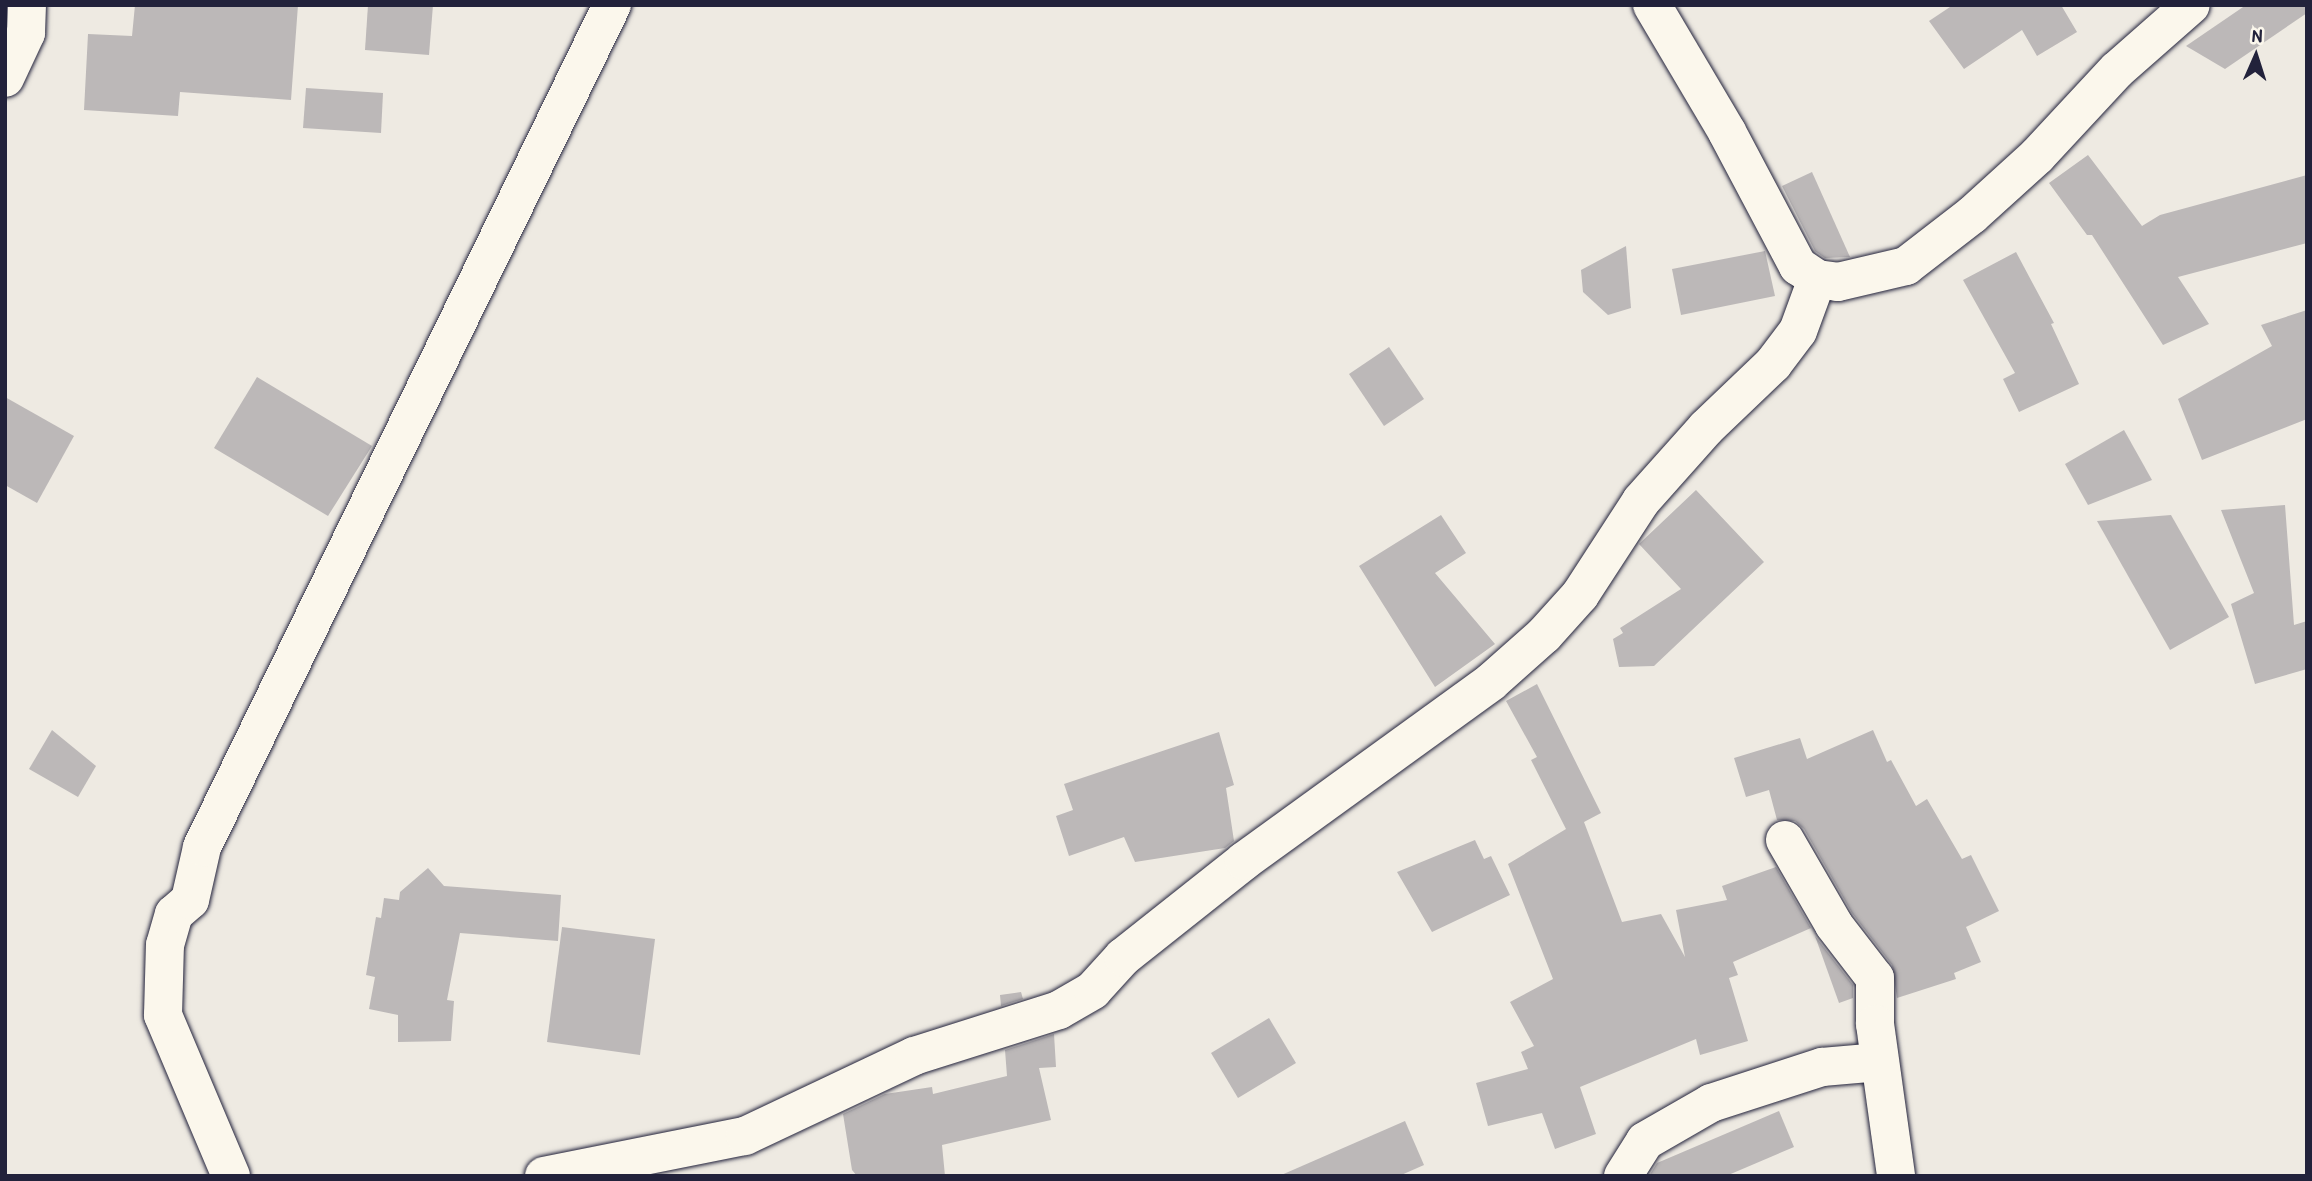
<!DOCTYPE html>
<style>
body{margin:0}
#map{position:relative;width:2312px;height:1181px;overflow:hidden;background:#eeeae2;font-family:"Patrick Hand",sans-serif}
div>[style]{position:absolute}
.building>*{inset:0;background:#bcb8b8}
.roads{filter:drop-shadow(0 0 2px #22223b) drop-shadow(0 0 2px #22223b)}
.minor>*{height:38px;margin:-19px;padding:0 19px;transform-origin:19px;border-radius:19px;background:#fbf7ec}
span{translate:-50% -50%;white-space:nowrap;text-align:center;line-height:1.15;-webkit-text-stroke:5px #fbf7ec;paint-order:stroke}
.frame{position:absolute;inset:0;border:7px solid #22223b;pointer-events:none}
.north{position:absolute;left:2221px;top:21px;width:70px;height:70px;-webkit-text-stroke:5px #fbf7ec;paint-order:stroke;rotate:3deg;font-size:19px;font-weight:700;line-height:28px;text-align:center;color:#22223b}
.north::after{content:'';display:block;margin:auto;width:24px;height:32px;background:#22223b;clip-path:polygon(50% 0,100% 100%,50% 72%,0 100%)}
</style>
<div id="map">
<div class="building">
<div style="clip-path:polygon(135px 5px,298px 5px,291px 100px,180px 92px,178px 116px,84px 110px,88px 34px,132px 36px)"></div>
<div style="clip-path:polygon(368px 5px,433px 5px,429px 55px,365px 50px)"></div>
<div style="clip-path:polygon(1953px 5px,2061px 5px,2077px 32px,2037px 56px,2022px 30px,1964px 69px,1929px 21px)"></div>
<div style="clip-path:polygon(2246px 5px,2307px 5px,2307px 13px,2225px 69px,2186px 46px)"></div>
<div style="clip-path:polygon(306px 88px,383px 93px,381px 133px,303px 128px)"></div>
<div style="clip-path:polygon(2088px 155px,2142px 226px,2160px 215px,2307px 175px,2307px 243px,2178px 277px,2209px 324px,2163px 345px,2092px 235px,2087px 235px,2049px 183px)"></div>
<div style="clip-path:polygon(1812px 172px,1850px 257px,1825px 258px,1815px 251px,1782px 186px)"></div>
<div style="clip-path:polygon(1626px 246px,1631px 308px,1608px 315px,1583px 292px,1581px 270px)"></div>
<div style="clip-path:polygon(1765px 251px,1775px 296px,1681px 315px,1672px 269px)"></div>
<div style="clip-path:polygon(2016px 252px,2054px 323px,2051px 324px,2079px 384px,2019px 412px,2003px 379px,2015px 373px,1963px 280px)"></div>
<div style="clip-path:polygon(2307px 310px,2307px 419px,2202px 460px,2178px 399px,2272px 346px,2261px 325px)"></div>
<div style="clip-path:polygon(1389px 347px,1424px 399px,1384px 426px,1349px 374px)"></div>
<div style="clip-path:polygon(257px 377px,372px 446px,328px 516px,214px 448px)"></div>
<div style="clip-path:polygon(5px 397px,74px 436px,37px 503px,5px 485px)"></div>
<div style="clip-path:polygon(2124px 430px,2152px 480px,2088px 505px,2065px 464px)"></div>
<div style="clip-path:polygon(1696px 490px,1764px 562px,1654px 666px,1619px 667px,1613px 639px,1623px 633px,1620px 628px,1681px 589px,1639px 544px)"></div>
<div style="clip-path:polygon(2285px 505px,2294px 625px,2307px 621px,2307px 669px,2255px 684px,2231px 604px,2254px 593px,2221px 510px)"></div>
<div style="clip-path:polygon(1441px 515px,1466px 553px,1435px 573px,1495px 644px,1435px 687px,1359px 566px)"></div>
<div style="clip-path:polygon(2171px 515px,2229px 617px,2170px 650px,2097px 521px)"></div>
<div style="clip-path:polygon(1537px 684px,1601px 813px,1584px 822px,1622px 922px,1661px 914px,1685px 957px,1676px 910px,1727px 900px,1722px 886px,1776px 867px,1811px 928px,1733px 962px,1738px 975px,1729px 978px,1748px 1041px,1700px 1055px,1696px 1039px,1580px 1087px,1596px 1134px,1555px 1149px,1542px 1113px,1488px 1126px,1476px 1083px,1528px 1069px,1521px 1052px,1534px 1046px,1510px 1002px,1553px 979px,1508px 864px,1566px 829px,1531px 760px,1537px 757px,1506px 701px)"></div>
<div style="clip-path:polygon(52px 730px,96px 766px,78px 797px,29px 769px)"></div>
<div style="clip-path:polygon(1873px 730px,1887px 762px,1891px 760px,1916px 806px,1927px 799px,1962px 859px,1971px 855px,1999px 911px,1966px 927px,1981px 962px,1954px 973px,1956px 979px,1897px 998px,1892px 965px,1852px 913px,1804px 829px,1795px 821px,1777px 820px,1769px 790px,1746px 797px,1734px 758px,1800px 738px,1807px 759px)"></div>
<div style="clip-path:polygon(1219px 732px,1234px 785px,1226px 788px,1234px 841px,1225px 848px,1135px 862px,1124px 837px,1069px 856px,1056px 816px,1073px 810px,1064px 784px)"></div>
<div style="clip-path:polygon(1475px 840px,1484px 859px,1491px 856px,1510px 895px,1432px 932px,1397px 872px)"></div>
<div style="clip-path:polygon(428px 868px,444px 886px,561px 895px,558px 941px,460px 933px,447px 1000px,454px 1001px,451px 1041px,398px 1042px,398px 1015px,369px 1009px,375px 977px,366px 975px,376px 917px,381px 918px,384px 898px,399px 900px,400px 892px)"></div>
<div style="clip-path:polygon(562px 927px,655px 939px,640px 1055px,547px 1042px)"></div>
<div style="clip-path:polygon(1815px 936px,1853px 985px,1853px 998px,1839px 1003px)"></div>
<div style="clip-path:polygon(1021px 992px,1023px 999px,1001px 1006px,1000px 995px)"></div>
<div style="clip-path:polygon(1269px 1018px,1296px 1063px,1238px 1098px,1211px 1053px)"></div>
<div style="clip-path:polygon(1054px 1034px,1056px 1067px,1039px 1068px,1051px 1120px,942px 1145px,945px 1176px,857px 1176px,852px 1170px,843px 1114px,885px 1094px,932px 1087px,933px 1094px,1007px 1076px,1005px 1050px)"></div>
<div style="clip-path:polygon(1779px 1111px,1794px 1147px,1726px 1176px,1649px 1176px,1657px 1163px)"></div>
<div style="clip-path:polygon(1405px 1121px,1424px 1165px,1399px 1176px,1279px 1176px)"></div>
</div>
<div class="roads">
<div class="minor">
<div style="left:1652px;top:5px;width:147px;rotate:59.4deg"></div>
<div style="left:1727px;top:132px;width:152px;rotate:62.1deg"></div>
<div style="left:1798px;top:266px;width:23px;rotate:34deg"></div>
<div style="left:1817px;top:279px;width:21px;rotate:8deg"></div>
<div style="left:1838px;top:282px;width:70px;rotate:-13.2deg"></div>
<div style="left:1906px;top:266px;width:83px;rotate:-37.7deg"></div>
<div style="left:1972px;top:215px;width:88px;rotate:-42.2deg"></div>
<div style="left:2037px;top:156px;width:117px;rotate:-47.1deg"></div>
<div style="left:2117px;top:70px;width:98px;rotate:-41.3deg"></div>
<div style="left:5px;top:78px;width:50px;rotate:-65deg"></div>
<div style="left:26px;top:33px;width:28px;rotate:-88deg"></div>
<div style="left:1785px;top:840px;width:98px;rotate:60deg"></div>
<div style="left:1834px;top:925px;width:67px;rotate:52.3deg"></div>
<div style="left:1875px;top:978px;width:46px;rotate:90deg"></div>
<div style="left:1875px;top:1024px;width:153px;rotate:82.1deg"></div>
<div style="left:231px;top:1176px;width:175px;rotate:-112.9deg"></div>
<div style="left:163px;top:1015px;width:70px;rotate:-88.4deg"></div>
<div style="left:165px;top:945px;width:32px;rotate:-74deg"></div>
<div style="left:174px;top:914px;width:21px;rotate:-41deg"></div>
<div style="left:190px;top:900px;width:54px;rotate:-77.2deg"></div>
<div style="left:202px;top:847px;width:937px;rotate:-64.04deg"></div>
<div style="left:544px;top:1176px;width:205px;rotate:-11.3deg"></div>
<div style="left:745px;top:1136px;width:187px;rotate:-25.3deg"></div>
<div style="left:914px;top:1056px;width:152px;rotate:-17.6deg"></div>
<div style="left:1059px;top:1010px;width:39px;rotate:-30deg"></div>
<div style="left:1093px;top:990px;width:45px;rotate:-47.7deg"></div>
<div style="left:1123px;top:957px;width:154px;rotate:-38.4deg"></div>
<div style="left:1244px;top:861px;width:305px;rotate:-35.9deg"></div>
<div style="left:1491px;top:682px;width:71px;rotate:-41.6deg"></div>
<div style="left:1544px;top:635px;width:54px;rotate:-48deg"></div>
<div style="left:1580px;top:595px;width:112px;rotate:-57deg"></div>
<div style="left:1641px;top:501px;width:98px;rotate:-48.3deg"></div>
<div style="left:1706px;top:428px;width:93px;rotate:-43.7deg"></div>
<div style="left:1773px;top:364px;width:41px;rotate:-52.9deg"></div>
<div style="left:1798px;top:331px;width:55px;rotate:-69.9deg"></div>
<div style="left:1623px;top:1176px;width:41px;rotate:-57.8deg"></div>
<div style="left:1645px;top:1141px;width:76px;rotate:-29.9deg"></div>
<div style="left:1711px;top:1103px;width:117px;rotate:-18deg"></div>
<div style="left:1822px;top:1067px;width:58px;rotate:-4.9deg"></div>
</div>
</div>
<div class="frame"></div>
<div class="north">N</div>
</div>
